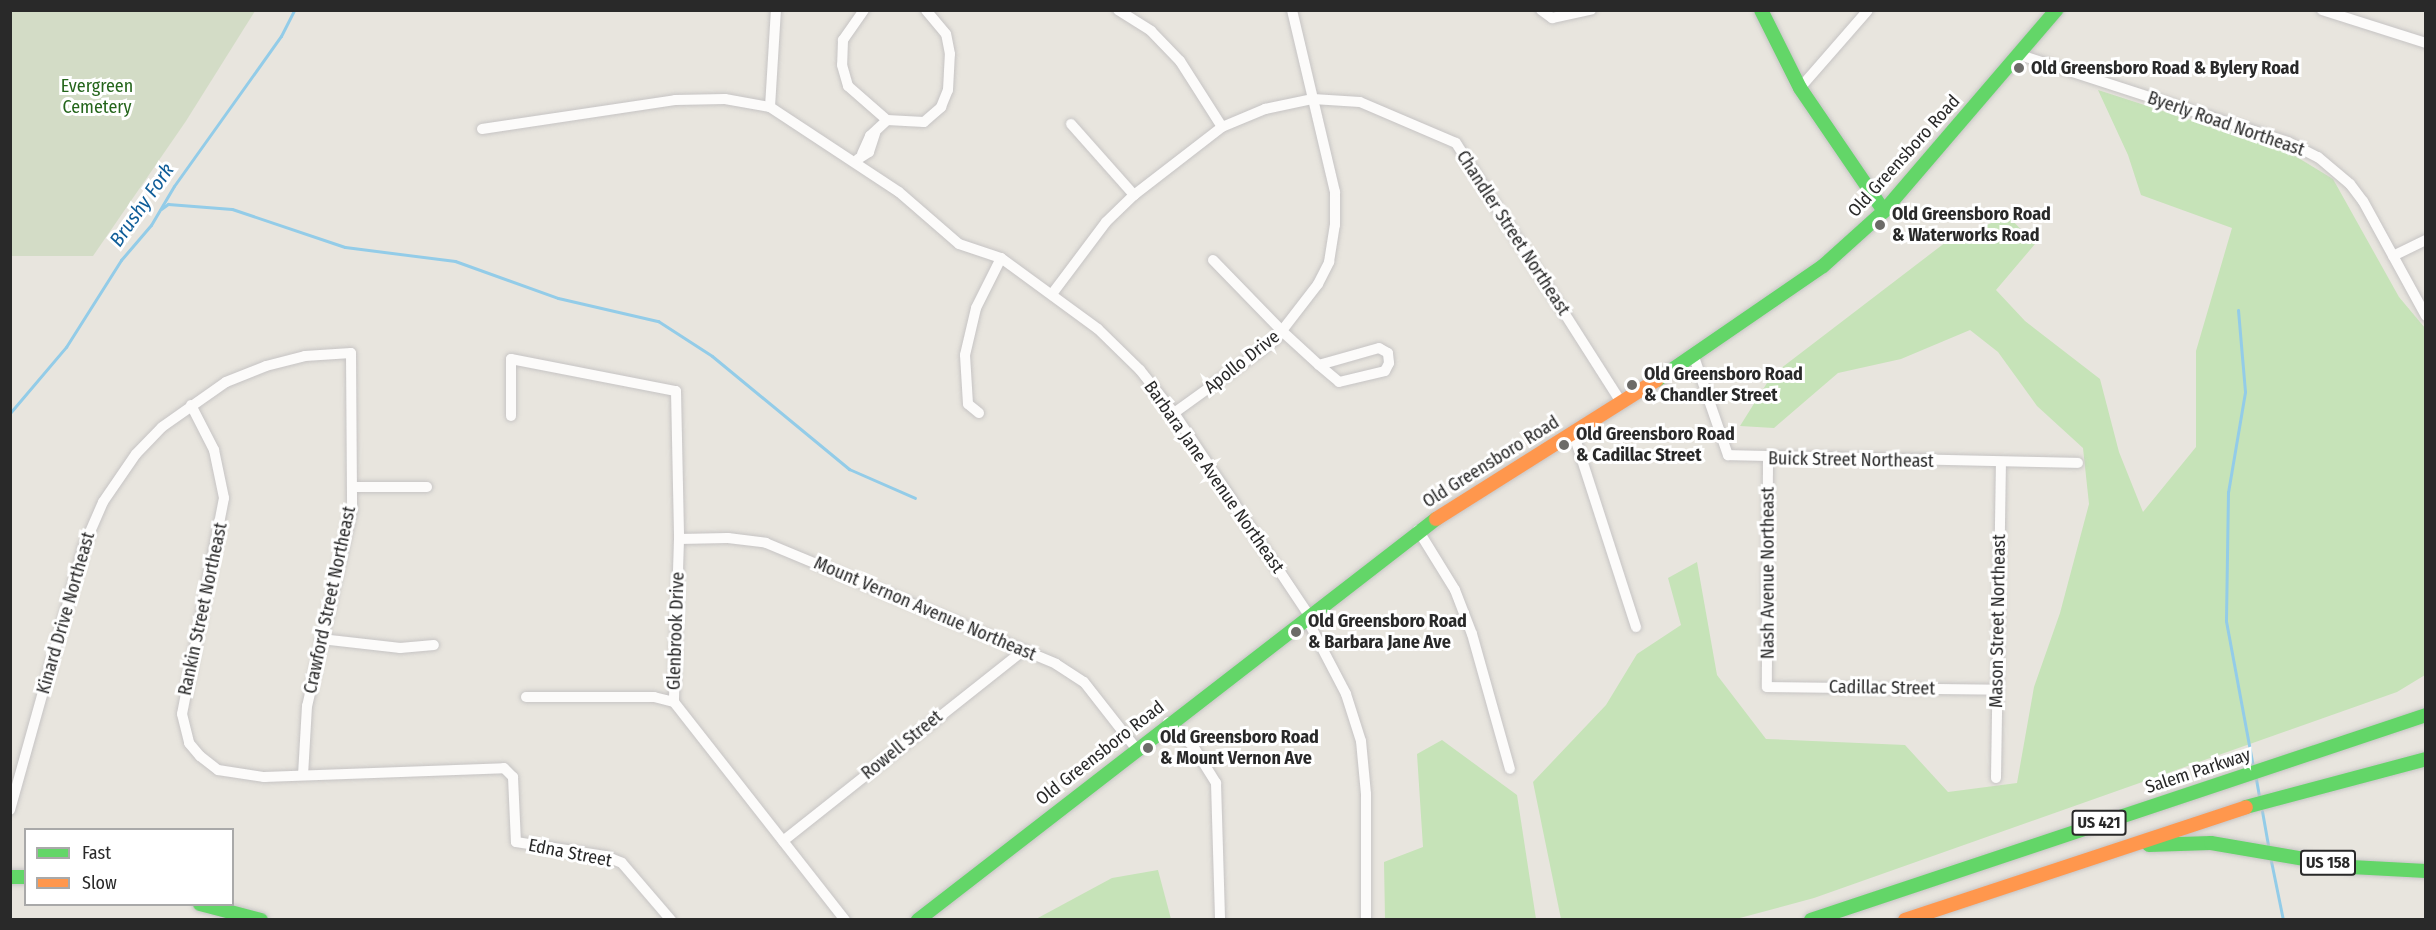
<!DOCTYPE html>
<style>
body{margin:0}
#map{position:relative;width:2436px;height:930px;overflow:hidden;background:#e8e5de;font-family:"Fira Sans Condensed",sans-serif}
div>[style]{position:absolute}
.green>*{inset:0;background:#c6e3b8}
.cemetery>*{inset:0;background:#d3dcc6}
.stream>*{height:3px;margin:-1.5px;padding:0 1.5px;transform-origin:1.5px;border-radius:1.5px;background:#93cce8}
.roads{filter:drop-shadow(0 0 2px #c6c4c4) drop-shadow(0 0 2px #c6c4c4)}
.street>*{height:10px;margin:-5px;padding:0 5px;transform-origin:5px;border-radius:5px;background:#fcfbfa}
.fast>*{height:14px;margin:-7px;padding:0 7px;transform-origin:7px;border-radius:7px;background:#63d668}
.slow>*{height:14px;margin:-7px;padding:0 7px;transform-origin:7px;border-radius:7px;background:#ff974d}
.dots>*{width:16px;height:16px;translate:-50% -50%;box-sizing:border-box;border:3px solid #fff;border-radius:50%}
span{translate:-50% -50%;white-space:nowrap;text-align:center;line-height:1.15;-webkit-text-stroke:6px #fff;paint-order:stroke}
.shield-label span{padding:2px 4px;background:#fff;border:2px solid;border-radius:4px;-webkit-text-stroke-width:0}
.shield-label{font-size:16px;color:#292929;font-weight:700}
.poi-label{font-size:18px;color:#292929;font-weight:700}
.left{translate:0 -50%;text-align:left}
.park-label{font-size:18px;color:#24651b}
.street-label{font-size:18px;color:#292929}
.water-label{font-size:20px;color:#0f5d98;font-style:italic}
.frame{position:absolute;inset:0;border:12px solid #292929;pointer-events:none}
.legend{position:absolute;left:24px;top:828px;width:210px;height:78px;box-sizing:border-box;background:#fff;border:2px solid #a9a9a9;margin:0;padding:8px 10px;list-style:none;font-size:18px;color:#292929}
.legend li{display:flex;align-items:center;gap:12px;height:30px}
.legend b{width:30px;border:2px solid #a9a9a9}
</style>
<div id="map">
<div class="green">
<div style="clip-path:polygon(2098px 90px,2287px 151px,2333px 179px,2399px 297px,2425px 328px,2425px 675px,2397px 692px,1814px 898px,1736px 919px,1561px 919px,1533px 782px,1606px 705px,1637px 654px,1681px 625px,1668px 578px,1697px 562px,1717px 675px,1766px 739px,1905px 745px,1948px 792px,2017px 783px,2034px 687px,2060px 613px,2089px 504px,2083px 448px,2037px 406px,1998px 352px,1970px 330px,1901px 359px,1838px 373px,1774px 428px,1740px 426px,1772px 375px,1946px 242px,2008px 216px,2035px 244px,1996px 290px,2025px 321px,2100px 379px,2119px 452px,2143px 512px,2196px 447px,2196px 351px,2232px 228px,2141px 195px,2128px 155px)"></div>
<div style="clip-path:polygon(1442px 740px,1517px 795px,1536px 919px,1385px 919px,1384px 862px,1423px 847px,1417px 754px)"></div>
<div style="clip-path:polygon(1158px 870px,1171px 919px,1036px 919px,1112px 878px)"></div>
</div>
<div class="cemetery">
<div style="clip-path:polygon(11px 10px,255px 11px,186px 121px,93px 256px,11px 256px)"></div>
</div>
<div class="stream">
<div style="left:161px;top:209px;width:9px;rotate:-36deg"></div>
<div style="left:168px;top:204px;width:64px;rotate:4.5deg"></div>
<div style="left:232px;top:209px;width:119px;rotate:18.6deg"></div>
<div style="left:345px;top:247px;width:111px;rotate:7.3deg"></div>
<div style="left:455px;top:261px;width:109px;rotate:19.8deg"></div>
<div style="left:558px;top:298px;width:103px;rotate:13deg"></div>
<div style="left:658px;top:321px;width:64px;rotate:32.9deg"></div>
<div style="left:712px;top:356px;width:178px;rotate:39.5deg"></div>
<div style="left:849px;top:469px;width:72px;rotate:23.7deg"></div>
<div style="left:2238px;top:310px;width:82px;rotate:85.1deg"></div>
<div style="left:2245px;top:392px;width:101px;rotate:99.6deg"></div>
<div style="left:2228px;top:492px;width:129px;rotate:90.9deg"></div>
<div style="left:2226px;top:621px;width:147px;rotate:79.5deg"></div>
<div style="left:10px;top:413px;width:87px;rotate:-49.7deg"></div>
<div style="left:66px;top:347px;width:103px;rotate:-57.7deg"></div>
<div style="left:121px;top:260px;width:46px;rotate:-49.4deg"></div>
<div style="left:151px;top:225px;width:45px;rotate:-59.5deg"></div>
<div style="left:174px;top:186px;width:184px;rotate:-54.5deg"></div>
<div style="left:281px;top:36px;width:29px;rotate:-63deg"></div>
<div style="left:2256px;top:779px;width:17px;rotate:80deg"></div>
<div style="left:2262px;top:811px;width:36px;rotate:80deg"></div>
<div style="left:2271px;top:861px;width:60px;rotate:78.5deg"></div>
</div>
<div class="roads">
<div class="street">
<div style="left:864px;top:10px;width:37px;rotate:125deg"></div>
<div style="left:843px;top:40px;width:25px;rotate:92deg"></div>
<div style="left:842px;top:65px;width:22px;rotate:74deg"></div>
<div style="left:848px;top:86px;width:52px;rotate:41.1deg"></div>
<div style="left:887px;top:120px;width:37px;rotate:3deg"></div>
<div style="left:924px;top:122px;width:23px;rotate:-41deg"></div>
<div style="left:941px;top:107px;width:18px;rotate:-68deg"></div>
<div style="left:948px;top:90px;width:36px;rotate:-87deg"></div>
<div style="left:950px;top:54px;width:20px;rotate:-101deg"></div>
<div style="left:946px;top:34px;width:31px;rotate:-130deg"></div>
<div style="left:1118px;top:10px;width:39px;rotate:32deg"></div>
<div style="left:1151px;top:31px;width:42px;rotate:46deg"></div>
<div style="left:1180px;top:61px;width:78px;rotate:57.5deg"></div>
<div style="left:1541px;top:10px;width:14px;rotate:36deg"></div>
<div style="left:1552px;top:18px;width:40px;rotate:-12deg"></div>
<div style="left:2322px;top:10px;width:109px;rotate:17.6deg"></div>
<div style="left:2017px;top:54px;width:285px;rotate:18deg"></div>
<div style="left:2288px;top:142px;width:34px;rotate:27deg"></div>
<div style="left:2318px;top:157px;width:42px;rotate:40.2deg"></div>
<div style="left:2350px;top:184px;width:21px;rotate:53deg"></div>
<div style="left:2363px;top:201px;width:131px;rotate:61.3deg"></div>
<div style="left:1800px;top:88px;width:103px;rotate:-48.9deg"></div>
<div style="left:770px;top:107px;width:97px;rotate:-86.5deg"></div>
<div style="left:1071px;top:124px;width:95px;rotate:48.4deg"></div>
<div style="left:482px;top:129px;width:195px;rotate:-8.5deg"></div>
<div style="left:675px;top:100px;width:50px;rotate:-1.1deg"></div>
<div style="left:725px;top:99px;width:46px;rotate:10.1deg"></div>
<div style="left:770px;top:107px;width:154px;rotate:33.4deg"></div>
<div style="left:899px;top:192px;width:79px;rotate:40.9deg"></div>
<div style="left:959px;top:244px;width:44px;rotate:18.4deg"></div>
<div style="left:1001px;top:258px;width:120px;rotate:36.2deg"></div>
<div style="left:1098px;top:329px;width:59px;rotate:44.3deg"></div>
<div style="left:1140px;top:370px;width:55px;rotate:51.7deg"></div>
<div style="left:1174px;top:413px;width:242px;rotate:56.3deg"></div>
<div style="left:1308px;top:614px;width:11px;rotate:80deg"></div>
<div style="left:1310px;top:625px;width:78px;rotate:62.4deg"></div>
<div style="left:1346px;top:694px;width:49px;rotate:72.3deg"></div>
<div style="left:1361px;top:741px;width:53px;rotate:84.6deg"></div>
<div style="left:1366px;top:794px;width:126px;rotate:90deg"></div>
<div style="left:862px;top:154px;width:20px;rotate:-66deg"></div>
<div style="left:870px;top:136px;width:23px;rotate:-43deg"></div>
<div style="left:858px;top:159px;width:13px;rotate:-32deg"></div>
<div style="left:869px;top:152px;width:20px;rotate:-72deg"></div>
<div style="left:2393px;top:256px;width:37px;rotate:-26deg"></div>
<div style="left:1213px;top:260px;width:100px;rotate:45.8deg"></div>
<div style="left:1283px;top:332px;width:49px;rotate:42.5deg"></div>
<div style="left:1319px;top:365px;width:26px;rotate:40deg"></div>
<div style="left:1339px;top:382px;width:47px;rotate:-13.4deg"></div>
<div style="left:1385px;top:371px;width:9px;rotate:-63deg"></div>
<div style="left:1389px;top:363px;width:10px;rotate:-96deg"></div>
<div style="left:1388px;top:353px;width:10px;rotate:-151deg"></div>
<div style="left:1379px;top:348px;width:62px;rotate:164.2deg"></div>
<div style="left:1052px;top:294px;width:90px;rotate:-53.1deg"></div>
<div style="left:1106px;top:222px;width:39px;rotate:-44deg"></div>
<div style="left:1134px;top:195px;width:111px;rotate:-37.7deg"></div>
<div style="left:1222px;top:127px;width:47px;rotate:-22.7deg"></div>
<div style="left:1265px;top:109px;width:49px;rotate:-11.8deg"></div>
<div style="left:1313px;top:99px;width:47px;rotate:3.7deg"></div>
<div style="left:1360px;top:102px;width:104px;rotate:23.1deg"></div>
<div style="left:1456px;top:143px;width:305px;rotate:57.5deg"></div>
<div style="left:1694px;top:357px;width:104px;rotate:70.9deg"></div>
<div style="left:1728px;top:455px;width:350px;rotate:1.3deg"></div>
<div style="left:191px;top:405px;width:51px;rotate:62.9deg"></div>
<div style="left:214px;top:450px;width:49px;rotate:78.2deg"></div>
<div style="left:224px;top:498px;width:220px;rotate:101deg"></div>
<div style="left:182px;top:714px;width:30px;rotate:76deg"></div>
<div style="left:189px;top:743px;width:17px;rotate:50deg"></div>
<div style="left:200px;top:756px;width:23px;rotate:38deg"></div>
<div style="left:218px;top:770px;width:47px;rotate:8.7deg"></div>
<div style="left:264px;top:777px;width:240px;rotate:-2.1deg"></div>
<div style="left:504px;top:768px;width:13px;rotate:45deg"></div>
<div style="left:513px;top:777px;width:65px;rotate:87.4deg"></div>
<div style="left:516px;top:842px;width:90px;rotate:8.9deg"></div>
<div style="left:605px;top:856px;width:18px;rotate:22deg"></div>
<div style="left:622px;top:863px;width:75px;rotate:49.3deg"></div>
<div style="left:979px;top:413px;width:14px;rotate:-141deg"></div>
<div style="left:968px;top:404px;width:49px;rotate:-93.5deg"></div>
<div style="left:965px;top:355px;width:48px;rotate:-76.8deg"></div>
<div style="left:976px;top:308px;width:56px;rotate:-63.4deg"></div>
<div style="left:1174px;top:413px;width:123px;rotate:-35.8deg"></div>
<div style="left:1274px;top:341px;width:72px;rotate:-52.3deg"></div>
<div style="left:1318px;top:284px;width:25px;rotate:-63deg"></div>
<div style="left:1329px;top:262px;width:37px;rotate:-81deg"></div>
<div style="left:1335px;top:225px;width:33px;rotate:-90deg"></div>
<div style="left:1335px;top:192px;width:187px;rotate:-103.3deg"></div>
<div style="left:511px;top:416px;width:57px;rotate:-90deg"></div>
<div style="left:511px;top:359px;width:168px;rotate:11deg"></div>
<div style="left:676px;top:391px;width:148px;rotate:88.8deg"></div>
<div style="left:679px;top:539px;width:163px;rotate:91.8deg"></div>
<div style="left:674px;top:702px;width:277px;rotate:51.9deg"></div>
<div style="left:1573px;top:432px;width:205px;rotate:72.1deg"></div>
<div style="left:1768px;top:458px;width:229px;rotate:90.3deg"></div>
<div style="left:1767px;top:687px;width:230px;rotate:0.7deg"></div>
<div style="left:353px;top:487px;width:74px"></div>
<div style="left:1418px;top:530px;width:70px;rotate:58.3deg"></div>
<div style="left:1455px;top:590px;width:47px;rotate:68.9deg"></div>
<div style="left:1472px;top:634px;width:140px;rotate:74.3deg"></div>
<div style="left:679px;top:539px;width:49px;rotate:-1.2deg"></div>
<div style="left:728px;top:538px;width:38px;rotate:7deg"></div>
<div style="left:766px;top:543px;width:314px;rotate:22.6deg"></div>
<div style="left:1056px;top:664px;width:33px;rotate:33deg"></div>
<div style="left:1084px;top:682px;width:83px;rotate:51.9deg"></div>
<div style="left:321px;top:639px;width:80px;rotate:6.5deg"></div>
<div style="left:400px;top:648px;width:34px;rotate:-5deg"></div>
<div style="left:526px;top:697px;width:128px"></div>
<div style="left:654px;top:697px;width:21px;rotate:14deg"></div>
<div style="left:1168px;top:722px;width:35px;rotate:44deg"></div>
<div style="left:1193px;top:746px;width:44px;rotate:58.1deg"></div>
<div style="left:1216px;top:783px;width:137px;rotate:88.3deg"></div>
<div style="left:1996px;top:778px;width:315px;rotate:-89.1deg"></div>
<div style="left:10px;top:810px;width:272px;rotate:-74.4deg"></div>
<div style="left:83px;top:548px;width:50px;rotate:-66.5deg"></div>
<div style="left:103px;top:502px;width:58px;rotate:-55.5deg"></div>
<div style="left:136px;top:454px;width:37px;rotate:-46deg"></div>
<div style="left:162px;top:427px;width:78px;rotate:-35.1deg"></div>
<div style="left:226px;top:382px;width:43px;rotate:-21.8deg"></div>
<div style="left:266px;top:366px;width:40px;rotate:-14.4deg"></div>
<div style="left:305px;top:356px;width:46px;rotate:-3.7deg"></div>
<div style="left:351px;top:353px;width:157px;rotate:89.6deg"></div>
<div style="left:352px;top:510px;width:201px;rotate:102.9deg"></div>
<div style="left:307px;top:706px;width:69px;rotate:93.3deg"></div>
<div style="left:783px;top:841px;width:306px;rotate:-38.4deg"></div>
</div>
<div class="fast">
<div style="left:1761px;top:10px;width:87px;rotate:63.4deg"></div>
<div style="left:1800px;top:88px;width:149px;rotate:55.7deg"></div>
<div style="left:1657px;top:380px;width:201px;rotate:-34.5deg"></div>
<div style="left:1823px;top:266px;width:82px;rotate:-42deg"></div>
<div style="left:1884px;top:211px;width:265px;rotate:-49.4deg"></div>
<div style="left:2246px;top:807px;width:186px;rotate:-14.9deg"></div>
<div style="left:2149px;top:845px;width:62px;rotate:-1.8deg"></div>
<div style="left:2211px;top:843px;width:142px;rotate:9.7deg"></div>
<div style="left:2351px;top:867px;width:75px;rotate:3.1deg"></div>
<div style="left:10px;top:877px;width:16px"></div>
<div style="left:200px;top:904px;width:63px;rotate:14.7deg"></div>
<div style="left:918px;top:920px;width:655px;rotate:-37.74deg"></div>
<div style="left:1811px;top:920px;width:648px;rotate:-18.43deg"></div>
</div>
<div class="slow">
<div style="left:1436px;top:519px;width:261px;rotate:-32.2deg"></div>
<div style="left:1905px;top:920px;width:359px;rotate:-18.3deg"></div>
</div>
</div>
<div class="dots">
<div style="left:2019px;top:68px;background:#6c6b68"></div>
<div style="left:1880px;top:225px;background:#6c6b68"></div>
<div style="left:1632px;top:385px;background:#6c6b68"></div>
<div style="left:1564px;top:445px;background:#6c6b68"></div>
<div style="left:1296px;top:632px;background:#6c6b68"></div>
<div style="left:1148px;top:748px;background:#6c6b68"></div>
</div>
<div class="shield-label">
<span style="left:2099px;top:823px">US 421</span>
<span style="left:2328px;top:863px">US 158</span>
</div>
<div class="poi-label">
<span class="left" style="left:2031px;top:68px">Old Greensboro Road &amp; Bylery Road</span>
<span class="left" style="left:1892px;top:225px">Old Greensboro Road<br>&amp; Waterworks Road</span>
<span class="left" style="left:1644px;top:385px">Old Greensboro Road<br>&amp; Chandler Street</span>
<span class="left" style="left:1576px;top:445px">Old Greensboro Road<br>&amp; Cadillac Street</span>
<span class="left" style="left:1308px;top:632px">Old Greensboro Road<br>&amp; Barbara Jane Ave</span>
<span class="left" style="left:1160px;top:748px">Old Greensboro Road<br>&amp; Mount Vernon Ave</span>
</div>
<div class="park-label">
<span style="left:97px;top:97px">Evergreen<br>Cemetery</span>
</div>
<div class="street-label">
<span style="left:2226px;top:124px;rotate:19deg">Byerly Road Northeast</span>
<span style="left:1904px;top:156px;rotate:-48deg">Old Greensboro Road</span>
<span style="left:1513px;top:233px;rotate:57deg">Chandler Street Northeast</span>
<span style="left:1242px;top:362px;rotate:-38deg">Apollo Drive</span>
<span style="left:1851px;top:460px;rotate:1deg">Buick Street Northeast</span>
<span style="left:1491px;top:462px;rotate:-32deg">Old Greensboro Road</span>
<span style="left:1214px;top:477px;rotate:55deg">Barbara Jane Avenue Northeast</span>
<span style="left:1768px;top:573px;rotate:-90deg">Nash Avenue Northeast</span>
<span style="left:330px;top:600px;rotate:-78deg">Crawford Street Northeast</span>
<span style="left:203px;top:609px;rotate:-78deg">Rankin Street Northeast</span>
<span style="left:925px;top:609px;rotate:23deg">Mount Vernon Avenue Northeast</span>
<span style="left:66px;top:613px;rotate:-74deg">Kinard Drive Northeast</span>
<span style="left:1998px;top:621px;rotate:-89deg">Mason Street Northeast</span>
<span style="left:676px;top:631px;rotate:-88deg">Glenbrook Drive</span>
<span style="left:1882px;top:688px;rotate:1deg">Cadillac Street</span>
<span style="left:902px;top:745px;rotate:-39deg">Rowell Street</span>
<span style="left:1100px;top:753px;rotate:-38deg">Old Greensboro Road</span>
<span style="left:2198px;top:771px;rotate:-18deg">Salem Parkway</span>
<span style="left:570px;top:853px;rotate:11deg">Edna Street</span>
</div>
<div class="water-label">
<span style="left:142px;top:205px;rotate:-55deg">Brushy Fork</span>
</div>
<div class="frame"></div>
<ul class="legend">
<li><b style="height:8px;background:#63d668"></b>Fast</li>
<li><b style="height:8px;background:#ff974d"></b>Slow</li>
</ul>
</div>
